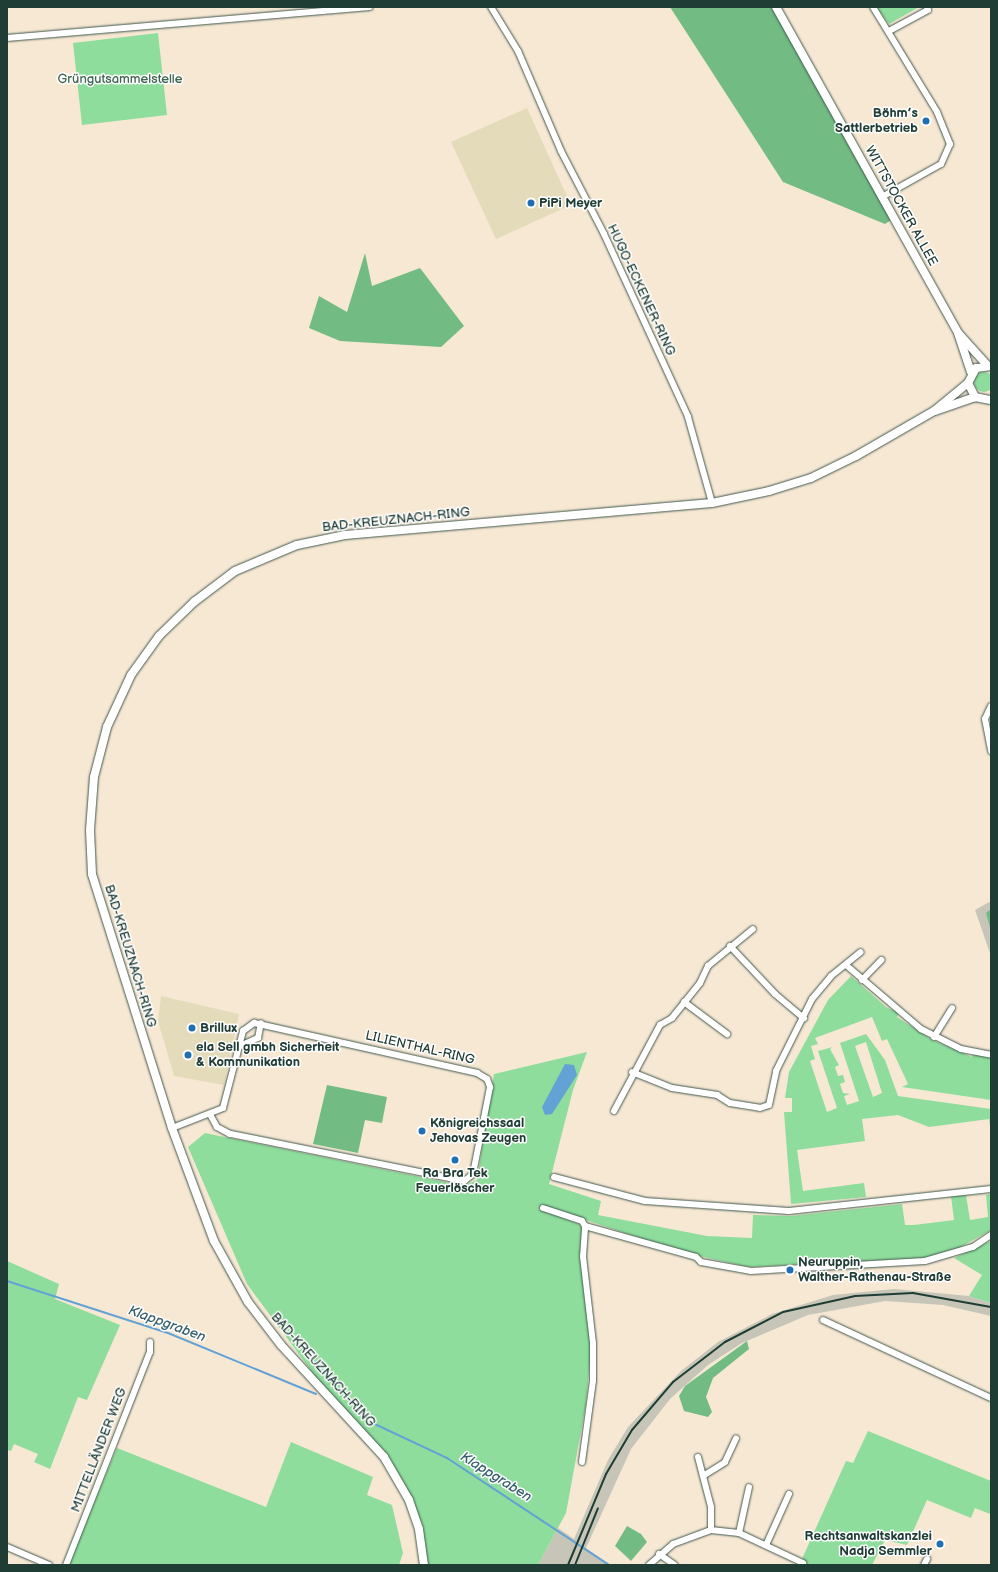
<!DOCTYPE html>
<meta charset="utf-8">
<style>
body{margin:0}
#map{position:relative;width:998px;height:1572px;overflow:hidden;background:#f7e8d4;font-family:"Balsamiq Sans",sans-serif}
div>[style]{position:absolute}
.built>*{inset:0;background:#e4dbba}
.industrial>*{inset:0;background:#c6c5b8}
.green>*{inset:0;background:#8edd9c}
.round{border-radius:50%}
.forest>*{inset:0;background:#72bc84}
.water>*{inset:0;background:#62a2d5}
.stream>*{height:2px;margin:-1px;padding:0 1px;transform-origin:1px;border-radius:1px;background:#62a2d5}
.roads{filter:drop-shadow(0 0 1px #3f574c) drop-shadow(0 0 1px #3f574c)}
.street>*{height:6px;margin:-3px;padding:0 3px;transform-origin:3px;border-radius:3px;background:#fff}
.secondary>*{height:8px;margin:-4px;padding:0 4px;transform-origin:4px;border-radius:4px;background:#fff}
.rail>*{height:2px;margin:-1px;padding:0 1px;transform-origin:1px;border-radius:1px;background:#1f3d34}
.dots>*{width:11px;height:11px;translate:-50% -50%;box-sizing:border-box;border:2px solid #fff;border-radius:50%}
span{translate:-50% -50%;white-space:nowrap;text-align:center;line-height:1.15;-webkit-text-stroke:3px #fff;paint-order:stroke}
.park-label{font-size:13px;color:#3b654e}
.poi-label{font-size:13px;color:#1f3d34;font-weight:700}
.right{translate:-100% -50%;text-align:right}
.left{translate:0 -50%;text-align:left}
.street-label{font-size:13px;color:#1f3d34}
.water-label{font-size:14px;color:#36606c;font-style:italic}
.frame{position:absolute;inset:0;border:8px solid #1f3d34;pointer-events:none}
</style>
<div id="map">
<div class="built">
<div style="clip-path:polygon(527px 108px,571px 205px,496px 239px,451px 142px)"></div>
<div style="clip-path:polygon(161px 996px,239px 1014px,224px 1085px,174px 1076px,158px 1021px)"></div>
</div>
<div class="industrial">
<div style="clip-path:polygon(991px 901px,991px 956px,975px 910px)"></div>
<div style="clip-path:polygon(894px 1289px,969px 1296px,991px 1303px,991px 1316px,943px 1305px,885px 1301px,808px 1315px,742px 1343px,708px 1365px,670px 1399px,631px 1449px,586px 1548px,609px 1565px,538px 1565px,558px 1528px,574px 1539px,608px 1460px,628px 1427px,681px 1371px,718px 1342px,772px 1314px,833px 1295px)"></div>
</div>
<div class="green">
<div style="clip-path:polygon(876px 7px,919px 7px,889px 24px)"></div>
<div style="clip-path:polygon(158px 33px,167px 115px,82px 125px,73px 43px)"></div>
<div class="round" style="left:974px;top:372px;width:20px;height:20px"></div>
<div style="clip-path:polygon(evenodd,851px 976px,886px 1007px,899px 1013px,897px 1017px,932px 1040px,972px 1057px,974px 1052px,991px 1058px,991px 1100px,902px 1087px,908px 1084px,887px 1039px,882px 1041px,872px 1017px,815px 1038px,818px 1044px,811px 1046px,815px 1059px,810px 1061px,827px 1112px,837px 1108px,818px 1051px,833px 1047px,830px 1049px,839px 1065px,835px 1067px,838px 1076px,843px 1075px,845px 1082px,840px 1084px,843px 1093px,850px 1094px,844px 1096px,847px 1105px,859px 1101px,840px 1043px,866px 1034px,885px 1060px,898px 1096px,991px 1109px,991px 1132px,989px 1119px,929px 1127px,898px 1115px,862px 1119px,865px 1141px,797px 1150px,803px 1191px,864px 1183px,866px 1197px,791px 1204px,784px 1112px,792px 1112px,792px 1098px,785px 1098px,789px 1072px,828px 1000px,851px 976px,866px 1042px,882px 1093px,873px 1097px,855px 1046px,866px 1042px)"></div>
<div style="clip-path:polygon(587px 1052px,573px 1090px,549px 1184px,601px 1201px,598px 1215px,707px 1236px,752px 1238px,753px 1215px,791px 1216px,902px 1204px,905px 1225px,914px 1225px,954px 1220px,951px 1196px,966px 1195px,970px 1220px,988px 1217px,986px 1195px,991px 1194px,991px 1230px,957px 1249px,925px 1258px,749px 1267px,681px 1252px,583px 1219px,556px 1215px,579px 1224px,583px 1229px,591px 1350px,586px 1404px,566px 1513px,538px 1565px,426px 1565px,402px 1481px,318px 1380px,247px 1284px,188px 1147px,205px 1133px,464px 1186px,477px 1180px,494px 1074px)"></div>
<div style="clip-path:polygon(991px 1241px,991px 1303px,969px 1296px,982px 1275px,954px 1258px)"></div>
<div style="clip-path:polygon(7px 1261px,59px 1284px,55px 1299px,120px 1325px,87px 1400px,78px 1397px,50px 1469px,34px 1462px,38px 1454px,14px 1444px,11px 1451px,7px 1450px)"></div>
<div style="clip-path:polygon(868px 1431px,991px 1481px,990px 1514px,975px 1508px,971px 1518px,927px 1500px,907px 1545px,885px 1540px,872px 1565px,808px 1565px,802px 1559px,846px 1461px,853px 1463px)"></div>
<div style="clip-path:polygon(291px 1442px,373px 1477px,367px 1495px,392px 1505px,403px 1553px,399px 1565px,68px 1565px,117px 1448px,266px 1507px)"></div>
</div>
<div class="forest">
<div style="clip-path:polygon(670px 7px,772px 7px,891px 220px,885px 224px,783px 182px)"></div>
<div style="clip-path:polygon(365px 253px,372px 286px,420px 268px,464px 326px,441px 347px,340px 341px,309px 328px,319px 296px,347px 312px)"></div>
<div style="clip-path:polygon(991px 909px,991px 931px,986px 913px)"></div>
<div style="clip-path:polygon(327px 1085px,387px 1097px,382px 1123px,365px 1120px,358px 1153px,313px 1144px)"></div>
<div style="clip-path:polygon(747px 1341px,749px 1349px,713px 1378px,706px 1397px,712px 1412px,708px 1417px,684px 1411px,679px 1396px,685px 1386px)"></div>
<div style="clip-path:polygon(627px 1526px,641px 1534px,647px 1542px,631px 1561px,615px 1546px)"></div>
</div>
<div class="water">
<div style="clip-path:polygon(565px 1064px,574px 1065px,577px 1075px,552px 1114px,545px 1115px,542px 1107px)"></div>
</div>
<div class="stream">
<div style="left:7px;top:1281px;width:169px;rotate:17.9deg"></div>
<div style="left:168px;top:1333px;width:160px;rotate:22.4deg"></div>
<div style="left:364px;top:1419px;width:92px;rotate:25.2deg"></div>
<div style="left:447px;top:1458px;width:194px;rotate:33.4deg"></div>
</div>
<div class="roads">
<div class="street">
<div style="left:491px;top:7px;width:52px;rotate:58.5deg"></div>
<div style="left:518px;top:51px;width:109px;rotate:66.7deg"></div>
<div style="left:561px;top:151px;width:93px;rotate:62.6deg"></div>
<div style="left:604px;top:234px;width:201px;rotate:65.3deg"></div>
<div style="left:688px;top:417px;width:89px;rotate:74.4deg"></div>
<div style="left:873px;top:7px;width:123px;rotate:58.6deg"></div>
<div style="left:937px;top:112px;width:35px;rotate:68deg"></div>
<div style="left:950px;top:144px;width:22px;rotate:114deg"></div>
<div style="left:941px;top:164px;width:68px;rotate:150.8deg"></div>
<div style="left:889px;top:31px;width:44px;rotate:-28.3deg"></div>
<div style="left:928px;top:10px;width:3px;rotate:-108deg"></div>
<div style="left:7px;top:38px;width:364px;rotate:-4.9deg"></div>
<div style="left:991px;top:706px;width:14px;rotate:115deg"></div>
<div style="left:985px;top:719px;width:33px;rotate:79deg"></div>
<div style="left:730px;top:946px;width:66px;rotate:46.8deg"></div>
<div style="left:775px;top:994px;width:38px;rotate:40deg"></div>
<div style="left:846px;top:965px;width:99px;rotate:40.5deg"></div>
<div style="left:921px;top:1029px;width:45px;rotate:26.6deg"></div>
<div style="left:961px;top:1049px;width:31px;rotate:11deg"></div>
<div style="left:862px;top:980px;width:28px;rotate:-46deg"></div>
<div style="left:684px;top:1002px;width:54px;rotate:36.7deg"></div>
<div style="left:934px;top:1037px;width:34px;rotate:-58deg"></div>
<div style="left:240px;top:1046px;width:20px;rotate:-24deg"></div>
<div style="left:258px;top:1038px;width:15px;rotate:-79deg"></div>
<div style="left:632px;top:1072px;width:43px;rotate:21.8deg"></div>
<div style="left:672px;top:1088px;width:46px;rotate:8.8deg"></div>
<div style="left:717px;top:1095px;width:15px;rotate:32deg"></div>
<div style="left:730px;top:1103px;width:30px;rotate:9deg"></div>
<div style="left:760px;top:1108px;width:9px;rotate:-18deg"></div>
<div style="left:769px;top:1105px;width:35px;rotate:-78deg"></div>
<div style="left:776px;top:1071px;width:80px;rotate:-63.4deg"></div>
<div style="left:812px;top:999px;width:30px;rotate:-50deg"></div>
<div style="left:831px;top:976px;width:38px;rotate:-39deg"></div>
<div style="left:614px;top:1111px;width:98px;rotate:-61.9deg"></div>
<div style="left:660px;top:1025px;width:14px;rotate:-30deg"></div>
<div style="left:672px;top:1018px;width:45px;rotate:-51.3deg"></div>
<div style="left:700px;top:983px;width:19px;rotate:-65deg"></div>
<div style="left:708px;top:966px;width:58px;rotate:-39.4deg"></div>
<div style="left:172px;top:1128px;width:55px;rotate:-21.4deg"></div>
<div style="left:223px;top:1108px;width:80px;rotate:-75.4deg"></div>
<div style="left:243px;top:1031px;width:14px;rotate:-36deg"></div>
<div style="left:254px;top:1023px;width:229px;rotate:12.6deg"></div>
<div style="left:477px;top:1073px;width:12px;rotate:31deg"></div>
<div style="left:487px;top:1079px;width:9px;rotate:69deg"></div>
<div style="left:490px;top:1087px;width:89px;rotate:101.1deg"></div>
<div style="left:473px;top:1174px;width:11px;rotate:142deg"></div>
<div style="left:464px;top:1181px;width:239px;rotate:-168.6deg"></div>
<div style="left:230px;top:1134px;width:15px;rotate:-152deg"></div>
<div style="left:217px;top:1127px;width:13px;rotate:-119deg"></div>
<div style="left:554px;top:1177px;width:94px;rotate:14.8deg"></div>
<div style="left:645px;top:1201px;width:144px;rotate:4deg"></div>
<div style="left:789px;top:1211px;width:203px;rotate:-6.2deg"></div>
<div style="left:543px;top:1208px;width:41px;rotate:18.4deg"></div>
<div style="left:582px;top:1221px;width:6px;rotate:59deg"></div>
<div style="left:585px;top:1226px;width:115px;rotate:15.6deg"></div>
<div style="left:696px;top:1257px;width:7px;rotate:45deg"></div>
<div style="left:701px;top:1262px;width:51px;rotate:10.2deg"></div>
<div style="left:751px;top:1271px;width:174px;rotate:-3.3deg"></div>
<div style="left:925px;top:1261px;width:50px;rotate:-16.3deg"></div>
<div style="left:973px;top:1247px;width:22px;rotate:-34deg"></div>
<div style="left:823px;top:1320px;width:185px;rotate:24.9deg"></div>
<div style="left:698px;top:1457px;width:52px;rotate:75.4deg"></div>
<div style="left:711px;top:1507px;width:23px;rotate:90deg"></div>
<div style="left:582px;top:1462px;width:82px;rotate:-82.3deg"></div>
<div style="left:593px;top:1381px;width:38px;rotate:-90deg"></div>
<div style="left:593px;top:1343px;width:87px;rotate:-96.6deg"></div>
<div style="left:583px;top:1257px;width:31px;rotate:-86deg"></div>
<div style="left:703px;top:1476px;width:26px;rotate:-32deg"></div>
<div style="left:725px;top:1462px;width:26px;rotate:-65deg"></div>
<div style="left:739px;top:1533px;width:47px;rotate:-77.7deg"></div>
<div style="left:766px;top:1545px;width:56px;rotate:-65.7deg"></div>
<div style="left:7px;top:1547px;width:46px;rotate:23.2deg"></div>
<div style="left:659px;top:1554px;width:19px;rotate:35deg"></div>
<div style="left:66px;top:1565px;width:229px;rotate:-68.5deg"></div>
<div style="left:150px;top:1352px;width:10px;rotate:-90deg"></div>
<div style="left:649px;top:1565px;width:32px;rotate:-41deg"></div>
<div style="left:673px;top:1544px;width:40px;rotate:-20.2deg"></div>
<div style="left:711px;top:1530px;width:28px;rotate:6deg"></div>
<div style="left:739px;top:1533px;width:71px;rotate:25.1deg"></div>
<div style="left:924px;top:1565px;width:7px;rotate:-63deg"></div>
</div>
<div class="secondary">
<div style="left:776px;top:7px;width:373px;rotate:60.8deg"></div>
<div style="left:958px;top:333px;width:41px;rotate:71.6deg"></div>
<div style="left:959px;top:334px;width:42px;rotate:47.9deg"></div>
<div style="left:991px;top:366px;width:15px;rotate:172deg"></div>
<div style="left:976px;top:368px;width:17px;rotate:118deg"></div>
<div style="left:968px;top:383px;width:16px;rotate:63deg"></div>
<div style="left:975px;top:397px;width:16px;rotate:11deg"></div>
<div style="left:935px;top:411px;width:42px;rotate:-19.3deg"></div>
<div style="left:424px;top:1565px;width:36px;rotate:-98deg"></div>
<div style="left:419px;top:1529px;width:31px;rotate:-109deg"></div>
<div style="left:409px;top:1500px;width:50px;rotate:-120.2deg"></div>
<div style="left:384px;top:1457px;width:152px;rotate:-132.6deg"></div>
<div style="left:281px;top:1345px;width:54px;rotate:-127.5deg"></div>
<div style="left:248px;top:1302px;width:70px;rotate:-119.1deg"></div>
<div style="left:214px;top:1241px;width:121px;rotate:-110.4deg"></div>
<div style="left:172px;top:1128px;width:266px;rotate:-107.5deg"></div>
<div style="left:92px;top:874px;width:44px;rotate:-92.6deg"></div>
<div style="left:90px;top:830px;width:53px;rotate:-85.7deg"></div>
<div style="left:94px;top:777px;width:52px;rotate:-75.4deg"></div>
<div style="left:107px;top:727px;width:57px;rotate:-65.2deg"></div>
<div style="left:131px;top:675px;width:48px;rotate:-54.3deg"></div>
<div style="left:159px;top:636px;width:49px;rotate:-44.2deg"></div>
<div style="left:194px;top:602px;width:51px;rotate:-37.1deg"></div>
<div style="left:235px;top:571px;width:67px;rotate:-22.8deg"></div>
<div style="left:297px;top:545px;width:49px;rotate:-11.8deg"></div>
<div style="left:345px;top:535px;width:368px;rotate:-5deg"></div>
<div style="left:712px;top:503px;width:58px;rotate:-11.9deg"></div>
<div style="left:769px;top:491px;width:44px;rotate:-17.2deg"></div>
<div style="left:811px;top:478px;width:50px;rotate:-26.1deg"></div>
<div style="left:856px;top:456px;width:90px;rotate:-30deg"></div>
<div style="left:934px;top:411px;width:44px;rotate:-39.5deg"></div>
</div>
</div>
<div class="rail">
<div style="left:568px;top:1565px;width:99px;rotate:-67.3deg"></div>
<div style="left:606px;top:1474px;width:51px;rotate:-59.4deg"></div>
<div style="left:632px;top:1430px;width:63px;rotate:-49.5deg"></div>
<div style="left:673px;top:1382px;width:66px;rotate:-37.6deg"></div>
<div style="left:725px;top:1342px;width:65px;rotate:-27.3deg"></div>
<div style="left:783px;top:1312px;width:74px;rotate:-12.5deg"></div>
<div style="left:855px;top:1296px;width:58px;rotate:-3deg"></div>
<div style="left:913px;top:1293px;width:79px;rotate:10.2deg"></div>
<div style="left:575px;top:1565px;width:61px;rotate:-68deg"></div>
</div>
<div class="dots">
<div style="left:926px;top:121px;background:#1f6fb2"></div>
<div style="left:531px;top:203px;background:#1f6fb2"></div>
<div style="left:192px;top:1028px;background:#1f6fb2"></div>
<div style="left:188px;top:1055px;background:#1f6fb2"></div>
<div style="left:422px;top:1131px;background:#1f6fb2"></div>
<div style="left:455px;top:1160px;background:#1f6fb2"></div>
<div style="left:790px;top:1270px;background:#1f6fb2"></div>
<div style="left:940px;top:1544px;background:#1f6fb2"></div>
</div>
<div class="park-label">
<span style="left:120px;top:79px">Grüngutsammelstelle</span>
</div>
<div class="poi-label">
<span class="right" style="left:918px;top:121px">Böhm’s<br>Sattlerbetrieb</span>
<span class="left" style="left:539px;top:203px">PiPi Meyer</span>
<span class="left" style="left:200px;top:1028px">Brillux</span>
<span class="left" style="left:196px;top:1055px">ela Sell gmbh Sicherheit<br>&amp; Kommunikation</span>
<span class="left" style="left:430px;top:1131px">Königreichssaal<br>Jehovas Zeugen</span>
<span style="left:455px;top:1181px">Ra Bra Tek<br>Feuerlöscher</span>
<span class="left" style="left:798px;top:1270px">Neuruppin,<br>Walther-Rathenau-Straße</span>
<span class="right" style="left:932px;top:1544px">Rechtsanwaltskanzlei<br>Nadja Semmler</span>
</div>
<div class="street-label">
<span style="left:901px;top:206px;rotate:61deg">WITTSTOCKER ALLEE</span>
<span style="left:641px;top:290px;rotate:65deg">HUGO-ECKENER-RING</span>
<span style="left:396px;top:520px;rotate:-6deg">BAD-KREUZNACH-RING</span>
<span style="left:130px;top:956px;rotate:73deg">BAD-KREUZNACH-RING</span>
<span style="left:420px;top:1048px;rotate:13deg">LILIENTHAL-RING</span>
<span style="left:323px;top:1370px;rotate:48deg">BAD-KREUZNACH-RING</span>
<span style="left:99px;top:1450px;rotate:-69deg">MITTELLÄNDER WEG</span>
</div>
<div class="water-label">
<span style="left:167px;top:1324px;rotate:20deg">Klappgraben</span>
<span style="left:496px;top:1477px;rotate:32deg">Klappgraben</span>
</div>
<div class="frame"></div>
</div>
